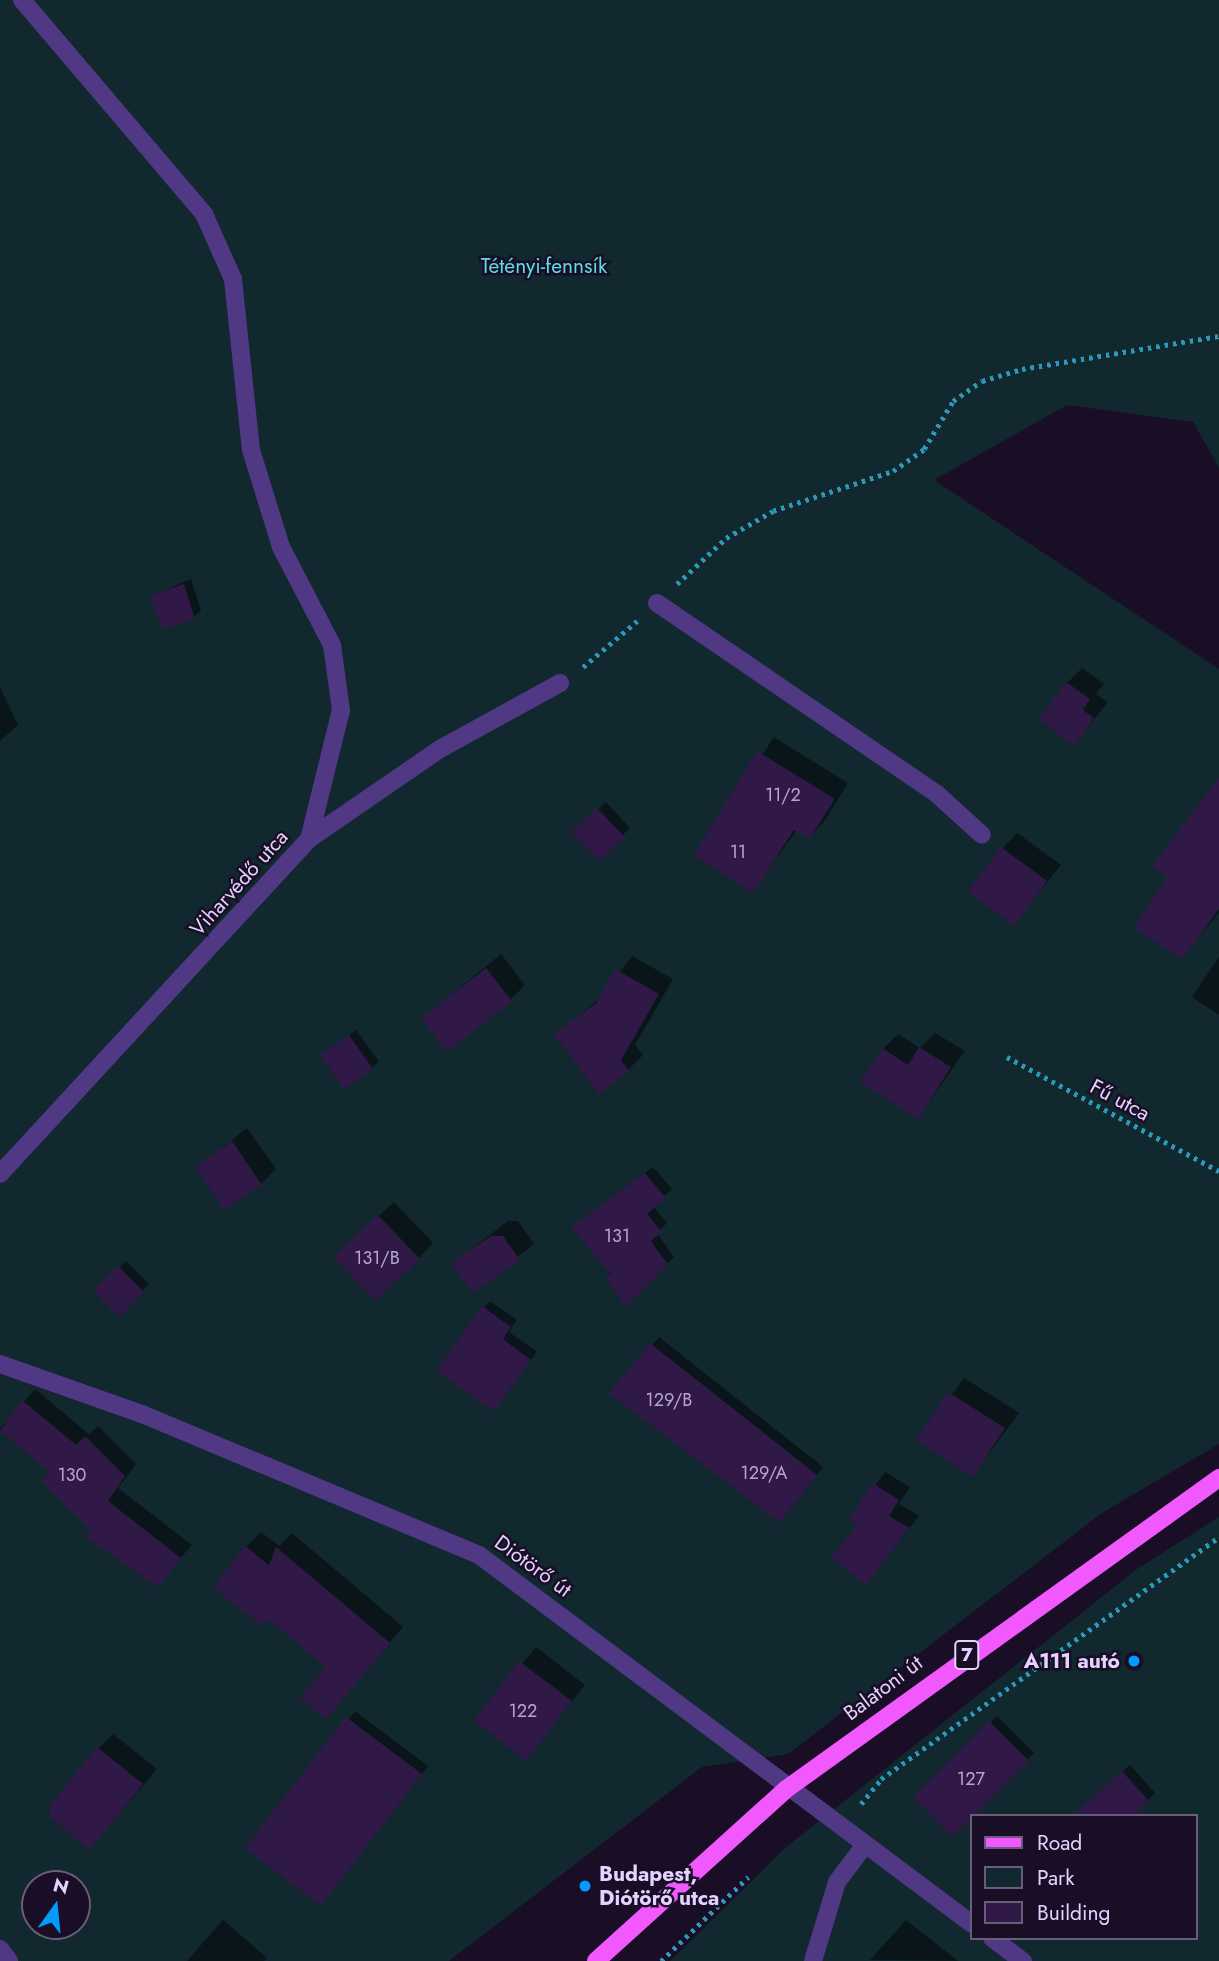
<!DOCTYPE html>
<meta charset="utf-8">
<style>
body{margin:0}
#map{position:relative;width:1219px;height:1961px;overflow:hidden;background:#190e25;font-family:Jost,sans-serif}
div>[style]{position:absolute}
.green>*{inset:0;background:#11282f}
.shadow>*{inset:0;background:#0007}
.building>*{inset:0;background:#301947}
.path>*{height:4.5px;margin-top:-2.25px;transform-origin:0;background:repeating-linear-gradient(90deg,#2c99ba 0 3.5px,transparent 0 8.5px)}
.lane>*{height:18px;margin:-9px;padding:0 9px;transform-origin:9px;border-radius:9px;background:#513885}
.street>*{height:18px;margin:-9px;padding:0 9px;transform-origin:9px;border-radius:9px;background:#513885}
.primary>*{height:18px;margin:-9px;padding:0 9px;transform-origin:9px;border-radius:9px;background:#f159ff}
.dots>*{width:19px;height:19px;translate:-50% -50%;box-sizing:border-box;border:4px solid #190e25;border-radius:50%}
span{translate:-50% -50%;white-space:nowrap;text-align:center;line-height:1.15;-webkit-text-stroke:5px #190e25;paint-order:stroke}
.number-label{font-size:18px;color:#b7a4d1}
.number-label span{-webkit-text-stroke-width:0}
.shield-label span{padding:2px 5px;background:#190e25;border:2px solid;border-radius:5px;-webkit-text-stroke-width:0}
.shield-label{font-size:19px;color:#e4d2ff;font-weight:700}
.park-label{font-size:21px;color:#5adee3}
.street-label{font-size:21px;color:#e4d2ff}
.poi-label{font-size:21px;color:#e4d2ff;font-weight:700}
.right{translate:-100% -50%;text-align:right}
.left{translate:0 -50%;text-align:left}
.legend{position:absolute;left:970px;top:1814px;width:228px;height:126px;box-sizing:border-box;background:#190e25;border:2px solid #6a5c7c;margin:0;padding:9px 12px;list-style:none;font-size:21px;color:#e4d2ff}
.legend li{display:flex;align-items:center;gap:14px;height:35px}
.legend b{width:35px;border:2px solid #6a5c7c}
.north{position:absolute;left:21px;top:1870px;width:70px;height:70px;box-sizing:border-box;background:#190e25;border:2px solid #6a5c7c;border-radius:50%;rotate:15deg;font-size:19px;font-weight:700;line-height:28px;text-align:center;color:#e4d2ff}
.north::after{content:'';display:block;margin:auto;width:24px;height:32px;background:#009bfd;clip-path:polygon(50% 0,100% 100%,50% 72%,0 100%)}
</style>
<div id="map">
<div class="green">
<div style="clip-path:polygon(evenodd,0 0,1219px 0,1219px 468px,1193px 422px,1067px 405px,934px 480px,1219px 669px,1219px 1444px,1102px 1513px,788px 1754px,702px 1767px,449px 1961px,0 1961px,0 0,35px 1884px,77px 1884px,77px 1926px,35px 1926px,35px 1884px)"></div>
<div style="clip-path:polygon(evenodd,1219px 1517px,1219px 1961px,670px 1961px,785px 1848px,1137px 1569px,1219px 1517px,972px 1816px,1196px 1816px,1196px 1938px,972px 1938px,972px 1816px)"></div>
</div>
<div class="shadow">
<div style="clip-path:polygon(191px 579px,201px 610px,194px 617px,152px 596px)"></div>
<div style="clip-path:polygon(1082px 668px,1104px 684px,1096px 694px,1108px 702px,1074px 744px,1067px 683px)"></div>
<div style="clip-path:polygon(0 687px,18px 725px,0 741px)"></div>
<div style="clip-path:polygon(774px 737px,848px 783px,824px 822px,809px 837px,797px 830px,753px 890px,697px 855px)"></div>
<div style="clip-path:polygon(1219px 781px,1219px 913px,1181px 956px,1169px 877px)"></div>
<div style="clip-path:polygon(606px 802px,630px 828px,599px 858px,574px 832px)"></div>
<div style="clip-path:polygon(1017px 833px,1061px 865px,1013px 924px,1003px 848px)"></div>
<div style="clip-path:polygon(501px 954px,525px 985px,510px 1000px,423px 1018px)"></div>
<div style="clip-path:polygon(632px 956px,673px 979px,635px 1045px,643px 1055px,628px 1070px,557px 1034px,601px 997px)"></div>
<div style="clip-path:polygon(1219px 957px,1219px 1015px,1192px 997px)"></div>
<div style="clip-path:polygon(356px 1030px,379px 1061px,372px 1068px,322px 1056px)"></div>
<div style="clip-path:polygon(935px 1033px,965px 1051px,918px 1117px,883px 1049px,898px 1034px,920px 1048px)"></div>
<div style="clip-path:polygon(247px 1128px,276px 1169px,261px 1184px,197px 1168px)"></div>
<div style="clip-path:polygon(653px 1167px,672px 1189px,653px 1206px,667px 1223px,657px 1233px,674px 1257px,626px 1304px,580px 1221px)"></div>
<div style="clip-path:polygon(394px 1202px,433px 1243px,419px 1258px,350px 1242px)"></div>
<div style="clip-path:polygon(508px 1221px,518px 1221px,534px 1244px,472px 1291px,453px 1263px)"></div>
<div style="clip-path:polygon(126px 1261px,149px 1284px,119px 1315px,95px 1291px)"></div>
<div style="clip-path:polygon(490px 1301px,517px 1320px,509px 1332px,537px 1352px,494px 1409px,483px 1308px)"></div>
<div style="clip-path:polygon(659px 1337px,823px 1467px,787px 1514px,612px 1392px)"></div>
<div style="clip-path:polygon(964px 1378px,1019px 1413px,973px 1475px,919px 1440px)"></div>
<div style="clip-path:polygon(35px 1389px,89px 1434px,98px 1426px,136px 1464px,118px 1488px,192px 1545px,158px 1584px,93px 1530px,52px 1472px,0 1429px)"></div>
<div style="clip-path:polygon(885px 1472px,910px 1487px,899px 1504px,919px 1516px,866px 1583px,860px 1524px,851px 1519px)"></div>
<div style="clip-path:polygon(261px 1532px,279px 1546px,292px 1533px,403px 1627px,326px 1717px,329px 1667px,246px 1547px)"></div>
<div style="clip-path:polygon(536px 1647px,585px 1685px,526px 1759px,476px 1720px)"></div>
<div style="clip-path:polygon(355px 1711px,428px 1766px,327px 1897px,248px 1848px)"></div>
<div style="clip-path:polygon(997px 1716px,1034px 1753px,952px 1834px,915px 1797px)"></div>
<div style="clip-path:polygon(113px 1734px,157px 1769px,90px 1848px,98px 1749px)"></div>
<div style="clip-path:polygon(1130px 1765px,1155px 1793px,1148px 1800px,1074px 1816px)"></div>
<div style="clip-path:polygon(223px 1920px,267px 1958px,264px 1961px,187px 1961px)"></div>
<div style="clip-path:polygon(906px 1920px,958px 1961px,870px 1960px)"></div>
</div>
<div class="building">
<div style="clip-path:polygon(184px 584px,195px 619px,162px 629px,150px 596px)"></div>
<div style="clip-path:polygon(1066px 682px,1090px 699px,1083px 710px,1094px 718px,1074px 746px,1039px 719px)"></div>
<div style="clip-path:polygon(757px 751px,835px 799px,809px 839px,794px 830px,753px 893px,694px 855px)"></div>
<div style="clip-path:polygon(1219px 778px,1219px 909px,1182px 959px,1134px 928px,1167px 877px,1152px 866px)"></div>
<div style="clip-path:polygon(597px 808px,625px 837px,599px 861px,571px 832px)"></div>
<div style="clip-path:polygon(1001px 847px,1047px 881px,1014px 926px,968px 891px)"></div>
<div style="clip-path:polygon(486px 968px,512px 1001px,447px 1052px,421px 1018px)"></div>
<div style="clip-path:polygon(615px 969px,659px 994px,621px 1060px,629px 1071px,599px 1094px,554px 1034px,596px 1003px)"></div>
<div style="clip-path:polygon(349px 1035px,373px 1069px,344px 1089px,320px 1055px)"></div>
<div style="clip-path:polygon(919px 1047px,951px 1067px,918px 1119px,860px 1082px,882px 1048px,908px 1065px)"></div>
<div style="clip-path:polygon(232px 1141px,262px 1185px,224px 1210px,195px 1167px)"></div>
<div style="clip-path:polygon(645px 1173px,666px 1198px,647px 1214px,662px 1232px,651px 1241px,668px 1265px,626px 1307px,606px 1279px,611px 1275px,571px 1227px)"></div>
<div style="clip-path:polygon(378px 1215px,420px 1259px,375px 1301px,333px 1257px)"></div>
<div style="clip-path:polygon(491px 1236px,503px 1236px,520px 1260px,472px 1293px,451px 1263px)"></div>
<div style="clip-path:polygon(118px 1266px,144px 1292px,119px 1317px,93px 1291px)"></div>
<div style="clip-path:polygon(482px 1306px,511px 1327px,503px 1339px,531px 1360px,494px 1411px,436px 1371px)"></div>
<div style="clip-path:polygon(650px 1343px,817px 1475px,780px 1523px,609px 1393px)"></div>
<div style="clip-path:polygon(948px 1392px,1005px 1428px,973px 1477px,916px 1440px)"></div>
<div style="clip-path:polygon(22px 1400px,76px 1445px,85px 1436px,125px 1476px,108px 1501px,181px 1558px,158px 1587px,85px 1537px,91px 1530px,41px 1481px,50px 1472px,0 1431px)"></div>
<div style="clip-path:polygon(872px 1483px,899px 1500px,889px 1516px,909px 1528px,866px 1585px,831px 1558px,857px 1525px,849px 1520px)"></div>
<div style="clip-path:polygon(245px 1546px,269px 1565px,276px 1547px,390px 1643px,326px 1719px,300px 1698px,326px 1667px,268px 1619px,263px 1626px,213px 1588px)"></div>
<div style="clip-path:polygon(519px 1661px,572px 1701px,526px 1761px,474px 1720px)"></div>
<div style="clip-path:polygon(346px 1717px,422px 1774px,321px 1906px,245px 1848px)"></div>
<div style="clip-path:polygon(989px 1721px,1029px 1761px,952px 1837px,913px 1797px)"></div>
<div style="clip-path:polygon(97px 1747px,143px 1784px,90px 1850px,50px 1817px,50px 1805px)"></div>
<div style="clip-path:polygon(1122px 1771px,1149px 1801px,1133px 1816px,1072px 1816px)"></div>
</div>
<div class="path">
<div style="left:677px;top:584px;width:67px;rotate:-43.2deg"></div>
<div style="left:726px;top:538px;width:54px;rotate:-29.9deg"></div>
<div style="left:773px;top:511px;width:126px;rotate:-18.4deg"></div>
<div style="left:893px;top:471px;width:38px;rotate:-35deg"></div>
<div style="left:924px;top:449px;width:56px;rotate:-58.9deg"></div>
<div style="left:953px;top:401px;width:35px;rotate:-35deg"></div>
<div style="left:982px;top:381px;width:42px;rotate:-16.7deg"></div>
<div style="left:1022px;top:369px;width:200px;rotate:-9.5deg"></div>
<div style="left:583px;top:667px;width:71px;rotate:-40.4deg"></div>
<div style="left:1007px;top:1057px;width:241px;rotate:28.3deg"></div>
<div style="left:861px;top:1804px;width:32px;rotate:-51deg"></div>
<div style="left:881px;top:1779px;width:416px;rotate:-35.6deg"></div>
<div style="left:661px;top:1961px;width:121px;rotate:-44deg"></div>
</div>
<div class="lane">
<div style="left:657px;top:603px;width:340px;rotate:34.3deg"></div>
<div style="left:938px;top:795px;width:59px;rotate:42.3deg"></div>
<div style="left:0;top:1949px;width:15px;rotate:53deg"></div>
</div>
<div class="street">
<div style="left:22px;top:0;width:281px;rotate:49.6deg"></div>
<div style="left:204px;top:214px;width:71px;rotate:66deg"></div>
<div style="left:233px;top:279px;width:172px;rotate:84deg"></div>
<div style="left:251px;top:450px;width:102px;rotate:72.8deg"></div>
<div style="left:281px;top:547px;width:110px;rotate:62.5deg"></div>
<div style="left:332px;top:645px;width:66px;rotate:82.1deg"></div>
<div style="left:341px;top:710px;width:133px;rotate:103.9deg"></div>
<div style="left:0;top:1174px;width:456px;rotate:-47.3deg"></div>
<div style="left:309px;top:839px;width:159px;rotate:-34.5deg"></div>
<div style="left:440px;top:749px;width:137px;rotate:-28.8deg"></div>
<div style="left:0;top:1364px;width:151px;rotate:19.4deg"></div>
<div style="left:142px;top:1414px;width:365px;rotate:22.7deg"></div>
<div style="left:479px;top:1555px;width:616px;rotate:36.81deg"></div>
<div style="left:992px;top:1938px;width:39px;rotate:37deg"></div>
<div style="left:813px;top:1961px;width:83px;rotate:-73.1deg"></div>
<div style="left:837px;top:1882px;width:45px;rotate:-53.1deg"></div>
</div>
<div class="primary">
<div style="left:596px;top:1961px;width:255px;rotate:-42.1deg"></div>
<div style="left:785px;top:1790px;width:535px;rotate:-35.71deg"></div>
</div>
<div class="dots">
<div style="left:1134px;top:1661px;background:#009bfd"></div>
<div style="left:585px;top:1886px;background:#009bfd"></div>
</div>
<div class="number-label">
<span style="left:783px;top:795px">11/2</span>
<span style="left:738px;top:852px">11</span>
<span style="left:617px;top:1236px">131</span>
<span style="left:377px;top:1258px">131/B</span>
<span style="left:669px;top:1400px">129/B</span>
<span style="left:764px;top:1473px">129/A</span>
<span style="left:72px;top:1475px">130</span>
<span style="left:523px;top:1711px">122</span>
<span style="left:971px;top:1779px">127</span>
</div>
<div class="shield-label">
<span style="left:967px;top:1655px">7</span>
</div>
<div class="park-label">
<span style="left:544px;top:266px">Tétényi-fennsík</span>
</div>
<div class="street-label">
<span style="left:239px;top:883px;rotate:-48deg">Viharvédő utca</span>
<span style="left:1120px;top:1100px;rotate:28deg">Fű utca</span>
<span style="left:533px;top:1566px;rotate:36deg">Diótörő út</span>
<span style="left:883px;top:1688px;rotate:-37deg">Balatoni út</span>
</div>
<div class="poi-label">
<span class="right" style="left:1120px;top:1661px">A111 autó</span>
<span class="left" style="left:599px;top:1886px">Budapest,<br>Diótörő utca</span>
</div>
<ul class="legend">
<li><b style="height:9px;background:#f159ff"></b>Road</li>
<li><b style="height:19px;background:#11282f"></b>Park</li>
<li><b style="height:19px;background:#301947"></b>Building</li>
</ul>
<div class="north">N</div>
</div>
